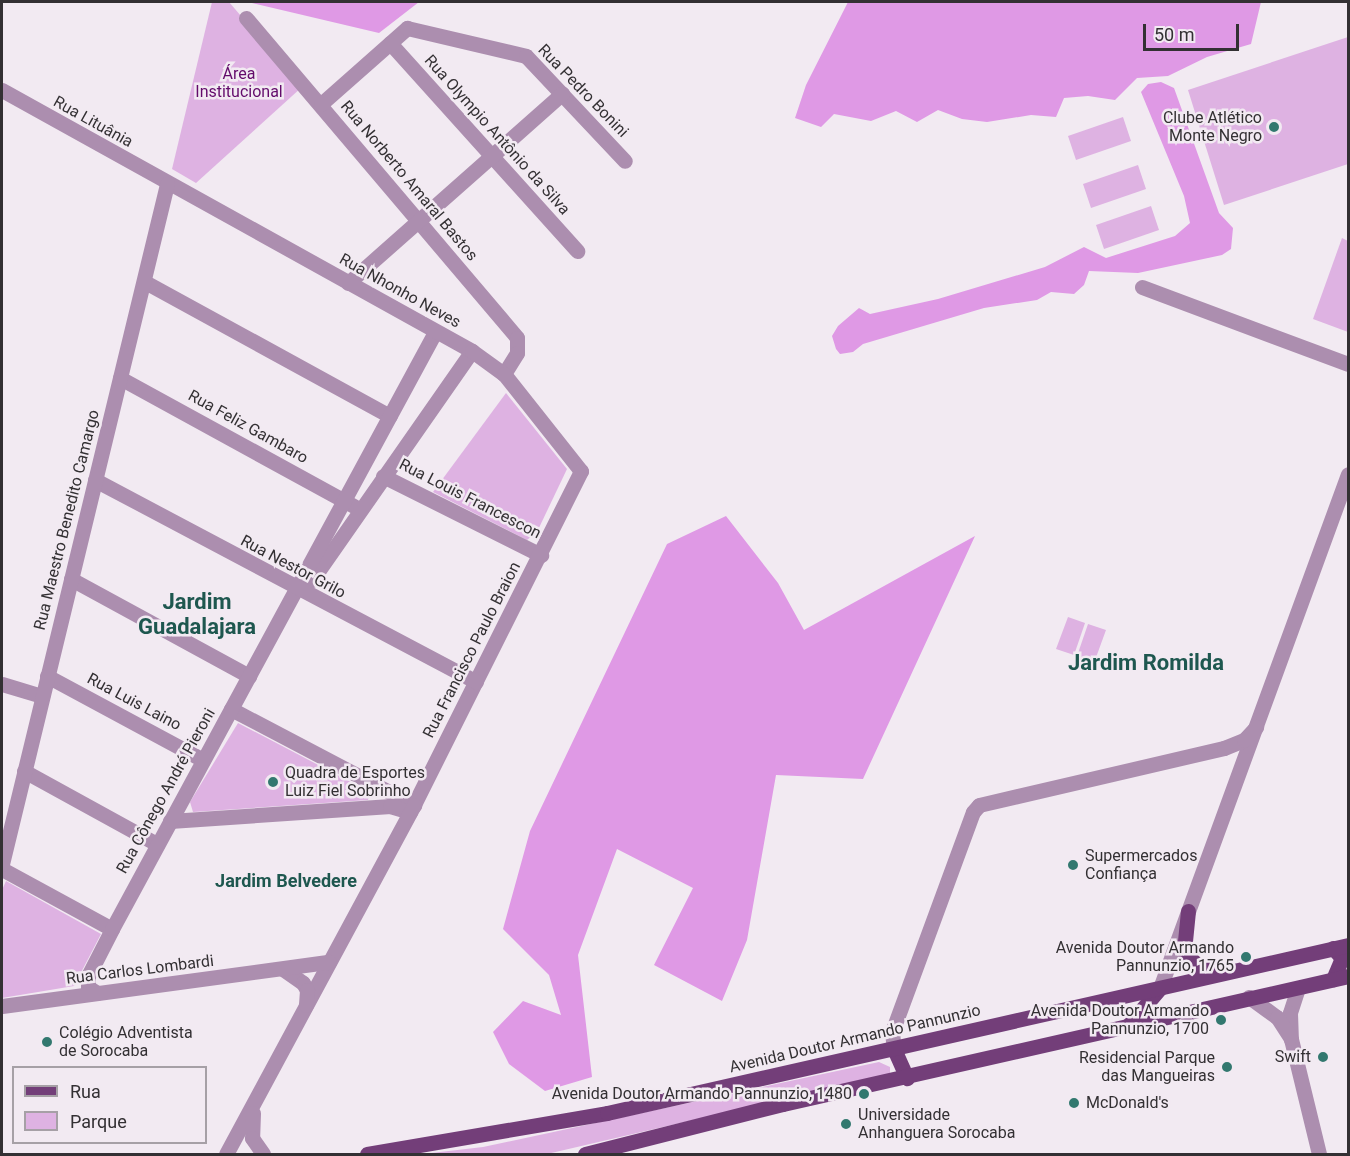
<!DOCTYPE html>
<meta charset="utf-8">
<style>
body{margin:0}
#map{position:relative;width:1350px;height:1156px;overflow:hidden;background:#f2eaf2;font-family:Roboto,sans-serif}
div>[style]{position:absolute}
.green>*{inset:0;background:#deb2e2}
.forest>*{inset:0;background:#df99e5}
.minor>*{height:15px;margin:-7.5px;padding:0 7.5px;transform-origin:7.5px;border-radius:7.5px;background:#ac8eaf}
.tertiary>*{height:15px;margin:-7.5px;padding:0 7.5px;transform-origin:7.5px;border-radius:7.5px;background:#ac8eaf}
.primary>*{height:15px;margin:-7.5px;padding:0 7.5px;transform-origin:7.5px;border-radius:7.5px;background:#733e79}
.dots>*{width:16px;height:16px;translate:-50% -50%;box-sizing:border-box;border:3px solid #f2eaf2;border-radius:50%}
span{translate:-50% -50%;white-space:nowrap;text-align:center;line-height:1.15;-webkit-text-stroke:5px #f2eaf2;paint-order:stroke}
.park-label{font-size:16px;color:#630b6b}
.street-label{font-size:16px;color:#333033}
.poi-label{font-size:16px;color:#333033}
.right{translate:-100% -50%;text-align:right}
.left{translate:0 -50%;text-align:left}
.neighbourhood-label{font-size:18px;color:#1e574f;font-weight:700}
.district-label{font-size:22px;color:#1e574f;font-weight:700}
.frame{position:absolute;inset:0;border:3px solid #333033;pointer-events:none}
.legend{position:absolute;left:12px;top:1066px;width:195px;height:78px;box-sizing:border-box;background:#f2eaf2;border:2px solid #a6a0a6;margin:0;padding:8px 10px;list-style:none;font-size:18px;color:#333033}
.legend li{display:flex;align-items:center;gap:12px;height:30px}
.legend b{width:30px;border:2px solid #a6a0a6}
.scale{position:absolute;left:1143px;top:24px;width:96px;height:27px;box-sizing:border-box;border:3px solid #333033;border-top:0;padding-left:8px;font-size:18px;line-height:21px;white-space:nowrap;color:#333033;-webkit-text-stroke:4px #f2eaf2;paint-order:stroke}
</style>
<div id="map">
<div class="green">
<div style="clip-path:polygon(212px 2px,229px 2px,302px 87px,196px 183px,172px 169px)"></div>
<div style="clip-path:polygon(1348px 37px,1348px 164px,1224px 205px,1188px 90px)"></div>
<div style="clip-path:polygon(1123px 117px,1131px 141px,1076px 160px,1068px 136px)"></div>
<div style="clip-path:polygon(1138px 165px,1146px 189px,1091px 208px,1083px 184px)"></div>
<div style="clip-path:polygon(1151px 206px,1159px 230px,1104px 249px,1096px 225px)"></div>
<div style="clip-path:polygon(1342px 238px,1348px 241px,1348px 332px,1313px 319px)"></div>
<div style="clip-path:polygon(506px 393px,567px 469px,537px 532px,527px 540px,433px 492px)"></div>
<div style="clip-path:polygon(1068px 617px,1085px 623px,1074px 655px,1056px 649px)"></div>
<div style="clip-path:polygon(1088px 624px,1106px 630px,1094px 663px,1077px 656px)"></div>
<div style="clip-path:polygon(238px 723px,370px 792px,368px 800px,193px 812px,190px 802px)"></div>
<div style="clip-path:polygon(6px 881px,101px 934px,74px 986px,2px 998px,2px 890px)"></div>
<div style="clip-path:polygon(879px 1062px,890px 1067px,890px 1074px,547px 1154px,423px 1154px,483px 1147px)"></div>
</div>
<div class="forest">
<div style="clip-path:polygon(248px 2px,419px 2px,379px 33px)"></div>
<div style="clip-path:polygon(848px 2px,1261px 2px,1251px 44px,1207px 57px,1168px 76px,1137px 78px,1115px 100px,1088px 96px,1064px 98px,1056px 117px,1031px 115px,987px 122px,962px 119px,938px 110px,917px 122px,896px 111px,871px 121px,834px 114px,821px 127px,795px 118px,806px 85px)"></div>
<div style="clip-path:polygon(1161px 82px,1174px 88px,1219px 213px,1233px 228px,1231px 249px,1222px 255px,1138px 273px,1089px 271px,1084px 285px,1074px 294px,1051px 292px,1037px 300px,984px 308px,863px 344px,853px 352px,840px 354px,836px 349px,832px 336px,838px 326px,859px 308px,870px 314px,938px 299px,1045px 267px,1084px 247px,1106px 258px,1175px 236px,1190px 223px,1184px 196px,1141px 92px,1148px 84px)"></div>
<div style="clip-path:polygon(726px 516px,778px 583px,804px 630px,975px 536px,863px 779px,776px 775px,747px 940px,722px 1001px,654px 965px,693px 888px,617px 849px,578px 955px,592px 1077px,545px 1091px,509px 1064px,493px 1032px,523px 1001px,561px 1015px,549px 975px,503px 929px,530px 831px,667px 544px)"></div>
</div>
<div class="minor">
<div style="left:246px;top:18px;width:419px;rotate:49.7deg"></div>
<div style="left:517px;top:338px;width:15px;rotate:90deg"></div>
<div style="left:517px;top:353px;width:25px;rotate:122deg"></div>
<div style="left:390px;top:43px;width:280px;rotate:48deg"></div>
<div style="left:321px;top:104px;width:115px;rotate:-41.5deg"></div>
<div style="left:407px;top:28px;width:122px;rotate:13.2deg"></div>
<div style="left:526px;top:56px;width:144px;rotate:46.7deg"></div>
<div style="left:145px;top:282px;width:279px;rotate:28.7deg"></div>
<div style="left:348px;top:283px;width:286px;rotate:-41.5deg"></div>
<div style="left:1142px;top:287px;width:220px;rotate:20.5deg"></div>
<div style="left:120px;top:378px;width:267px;rotate:28.7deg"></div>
<div style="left:383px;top:476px;width:177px;rotate:26.6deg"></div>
<div style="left:71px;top:579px;width:203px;rotate:28.6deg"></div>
<div style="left:312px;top:580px;width:279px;rotate:-55.1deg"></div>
<div style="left:47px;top:676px;width:177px;rotate:28.3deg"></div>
<div style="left:2px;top:684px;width:42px;rotate:16.7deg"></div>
<div style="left:231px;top:709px;width:207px;rotate:27.7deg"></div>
<div style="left:24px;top:771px;width:152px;rotate:28.8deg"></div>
<div style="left:170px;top:821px;width:221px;rotate:-3.9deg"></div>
<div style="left:390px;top:806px;width:21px;rotate:17deg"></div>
<div style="left:2px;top:869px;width:125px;rotate:28.6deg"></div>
<div style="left:1160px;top:988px;width:547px;rotate:-69.91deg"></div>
<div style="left:1298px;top:988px;width:26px;rotate:108deg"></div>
<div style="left:1290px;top:1013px;width:26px;rotate:88deg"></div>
<div style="left:1291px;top:1039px;width:118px;rotate:76.3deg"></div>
<div style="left:97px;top:993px;width:11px;rotate:-146deg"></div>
<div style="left:88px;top:987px;width:11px;rotate:-90deg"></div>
<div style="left:88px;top:976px;width:53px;rotate:-62.9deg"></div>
<div style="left:112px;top:929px;width:679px;rotate:-61.58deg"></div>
<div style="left:1249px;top:997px;width:34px;rotate:36deg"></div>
<div style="left:1277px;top:1017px;width:24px;rotate:57deg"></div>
<div style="left:894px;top:1049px;width:17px;rotate:-97deg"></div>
<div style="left:892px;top:1032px;width:234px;rotate:-69.8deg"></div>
<div style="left:973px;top:812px;width:9px;rotate:-49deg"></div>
<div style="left:979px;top:805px;width:252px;rotate:-13.1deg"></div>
<div style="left:1224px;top:748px;width:22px;rotate:-22deg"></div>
<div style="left:1244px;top:740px;width:18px;rotate:-47deg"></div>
</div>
<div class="tertiary">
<div style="left:2px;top:90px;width:538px;rotate:29.04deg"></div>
<div style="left:472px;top:351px;width:39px;rotate:36deg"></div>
<div style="left:504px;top:374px;width:124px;rotate:51.6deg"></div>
<div style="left:581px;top:471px;width:373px;rotate:116.6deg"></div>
<div style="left:414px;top:805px;width:396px;rotate:118.3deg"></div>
<div style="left:95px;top:480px;width:431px;rotate:27.9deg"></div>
<div style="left:2px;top:864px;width:700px;rotate:-76.36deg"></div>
<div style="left:283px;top:969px;width:24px;rotate:35deg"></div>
<div style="left:303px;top:983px;width:8px;rotate:60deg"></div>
<div style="left:307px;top:990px;width:15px;rotate:94deg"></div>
<div style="left:2px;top:1006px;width:330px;rotate:-7.7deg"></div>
<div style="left:253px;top:1113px;width:25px;rotate:92deg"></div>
<div style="left:252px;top:1138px;width:19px;rotate:55deg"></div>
</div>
<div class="primary">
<div style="left:1188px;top:911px;width:40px;rotate:95.7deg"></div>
<div style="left:1184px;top:951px;width:21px;rotate:47deg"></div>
<div style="left:1198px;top:966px;width:24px;rotate:12deg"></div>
<div style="left:1333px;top:948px;width:13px;rotate:48deg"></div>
<div style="left:1342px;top:958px;width:23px;rotate:113deg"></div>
<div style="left:1126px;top:1028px;width:52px;rotate:-49.6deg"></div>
<div style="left:894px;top:1049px;width:32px;rotate:66deg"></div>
<div style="left:367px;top:1154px;width:243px;rotate:-9.7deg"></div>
<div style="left:607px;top:1113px;width:760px;rotate:-12.77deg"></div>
<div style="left:585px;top:1154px;width:204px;rotate:-14.2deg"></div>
<div style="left:783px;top:1104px;width:579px;rotate:-12.76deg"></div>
</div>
<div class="dots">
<div style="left:1274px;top:127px;background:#32786f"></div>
<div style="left:273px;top:782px;background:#32786f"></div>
<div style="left:1073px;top:865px;background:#32786f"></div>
<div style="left:1246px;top:957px;background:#32786f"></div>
<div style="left:1221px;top:1020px;background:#32786f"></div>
<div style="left:47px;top:1042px;background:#32786f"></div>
<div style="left:1323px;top:1057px;background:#32786f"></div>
<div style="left:1227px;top:1067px;background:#32786f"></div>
<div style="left:864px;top:1094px;background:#32786f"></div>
<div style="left:1074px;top:1103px;background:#32786f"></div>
<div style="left:846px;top:1124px;background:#32786f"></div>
</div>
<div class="park-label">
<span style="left:239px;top:83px">Área<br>Institucional</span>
</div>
<div class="street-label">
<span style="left:583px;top:91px;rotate:46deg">Rua Pedro Bonini</span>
<span style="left:93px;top:122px;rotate:29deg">Rua Lituânia</span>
<span style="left:497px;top:135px;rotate:48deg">Rua Olympio Antônio da Silva</span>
<span style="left:409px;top:181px;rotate:50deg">Rua Norberto Amaral Bastos</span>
<span style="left:400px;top:291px;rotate:29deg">Rua Nhonho Neves</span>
<span style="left:248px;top:427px;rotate:29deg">Rua Feliz Gambaro</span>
<span style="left:470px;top:499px;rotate:27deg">Rua Louis Francescon</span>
<span style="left:67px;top:520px;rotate:-76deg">Rua Maestro Benedito Camargo</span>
<span style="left:293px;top:567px;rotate:28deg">Rua Nestor Grilo</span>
<span style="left:472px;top:650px;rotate:-63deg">Rua Francisco Paulo Braion</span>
<span style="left:134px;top:702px;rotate:28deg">Rua Luis Laino</span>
<span style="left:166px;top:791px;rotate:-61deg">Rua Cônego André Pieroni</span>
<span style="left:140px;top:970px;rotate:-7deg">Rua Carlos Lombardi</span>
<span style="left:855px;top:1039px;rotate:-13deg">Avenida Doutor Armando Pannunzio</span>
</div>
<div class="poi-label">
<span class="right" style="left:1262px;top:127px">Clube Atlético<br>Monte Negro</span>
<span class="left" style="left:285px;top:782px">Quadra de Esportes<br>Luiz Fiel Sobrinho</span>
<span class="left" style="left:1085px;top:865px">Supermercados<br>Confiança</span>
<span class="right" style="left:1234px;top:957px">Avenida Doutor Armando<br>Pannunzio, 1765</span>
<span class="right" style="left:1209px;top:1020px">Avenida Doutor Armando<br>Pannunzio, 1700</span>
<span class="left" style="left:59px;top:1042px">Colégio Adventista<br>de Sorocaba</span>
<span class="right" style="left:1311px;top:1057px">Swift</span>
<span class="right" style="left:1215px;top:1067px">Residencial Parque<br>das Mangueiras</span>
<span class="right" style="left:852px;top:1094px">Avenida Doutor Armando Pannunzio, 1480</span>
<span class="left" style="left:1086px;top:1103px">McDonald's</span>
<span class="left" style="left:858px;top:1124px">Universidade<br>Anhanguera Sorocaba</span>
</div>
<div class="neighbourhood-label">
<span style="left:286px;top:881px">Jardim Belvedere</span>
</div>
<div class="district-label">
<span style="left:197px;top:614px">Jardim<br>Guadalajara</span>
<span style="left:1146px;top:663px">Jardim Romilda</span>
</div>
<div class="frame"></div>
<ul class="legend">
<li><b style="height:8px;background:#733e79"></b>Rua</li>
<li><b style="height:16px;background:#deb2e2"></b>Parque</li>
</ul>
<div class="scale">50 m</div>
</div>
